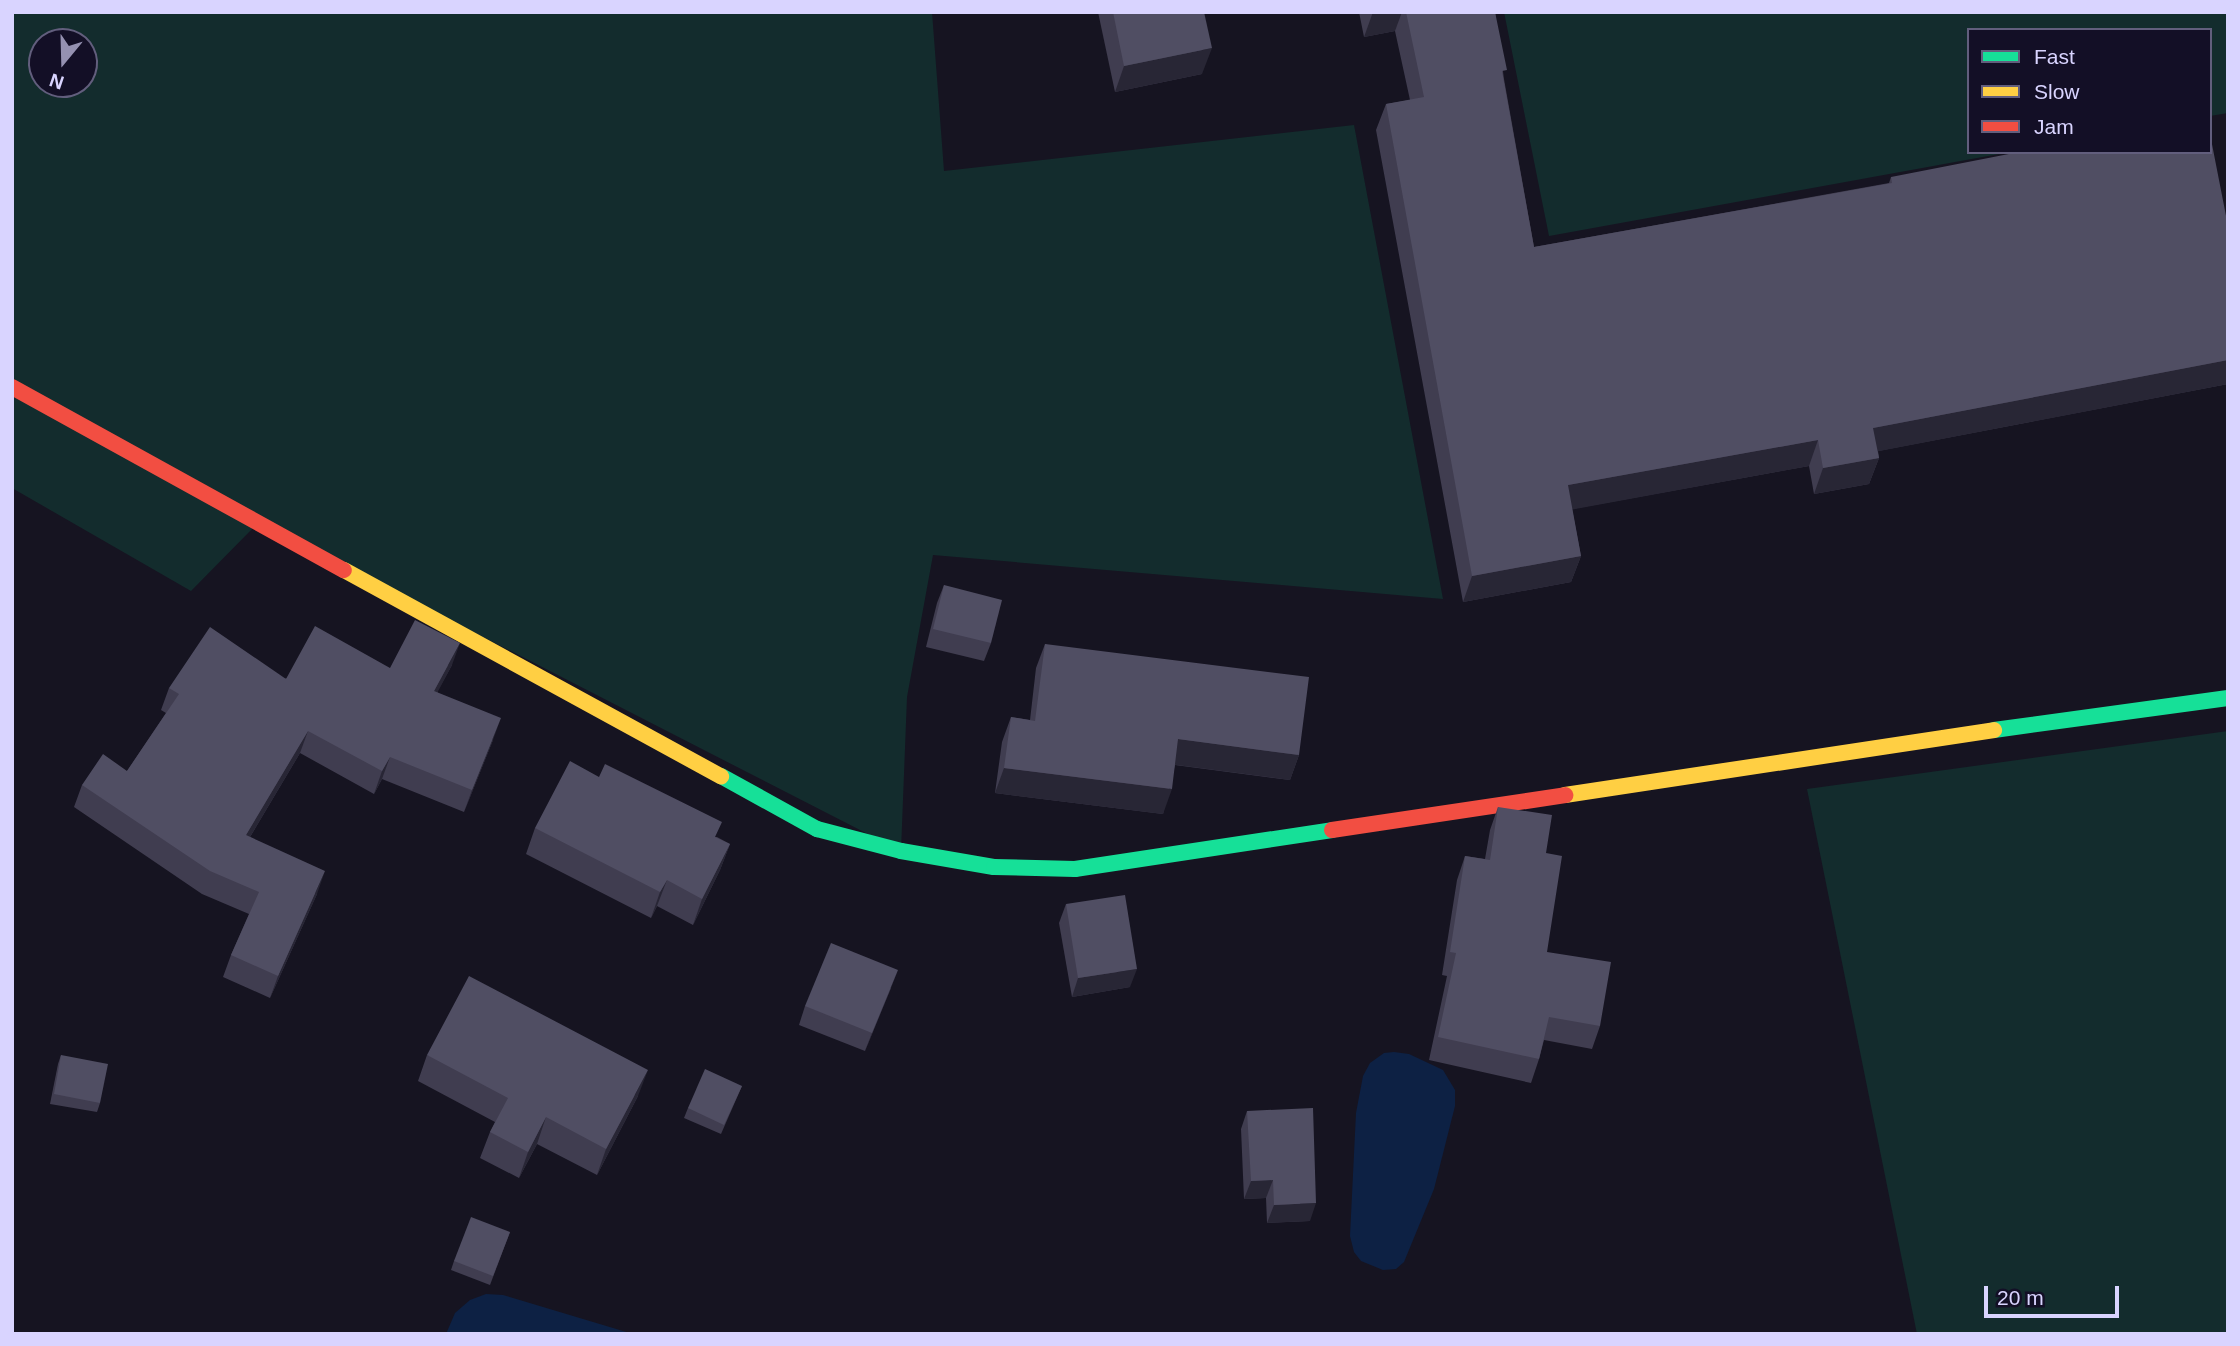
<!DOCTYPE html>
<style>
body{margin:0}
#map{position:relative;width:2240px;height:1346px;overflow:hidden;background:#161421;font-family:Arial,sans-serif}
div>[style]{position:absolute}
.green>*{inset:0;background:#132c2d}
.water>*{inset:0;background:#0d2144}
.fast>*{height:16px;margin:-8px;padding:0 8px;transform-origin:8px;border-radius:8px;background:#16e098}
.slow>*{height:16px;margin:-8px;padding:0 8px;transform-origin:8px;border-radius:8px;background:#ffcf43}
.jam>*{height:16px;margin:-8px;padding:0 8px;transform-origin:8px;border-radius:8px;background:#f24e42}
.wall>*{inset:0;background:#403d50}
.shaded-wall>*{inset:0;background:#282635}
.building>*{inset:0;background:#504e63}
span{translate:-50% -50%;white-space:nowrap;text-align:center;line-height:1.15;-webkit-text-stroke:5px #130f26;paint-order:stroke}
.frame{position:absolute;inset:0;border:14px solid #d9d4ff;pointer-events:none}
.legend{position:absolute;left:1967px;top:28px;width:245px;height:126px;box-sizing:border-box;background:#130f26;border:2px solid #625e7d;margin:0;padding:9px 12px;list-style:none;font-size:21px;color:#d9d4ff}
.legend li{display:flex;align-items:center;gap:14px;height:35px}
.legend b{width:35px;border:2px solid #625e7d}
.north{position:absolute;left:28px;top:28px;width:70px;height:70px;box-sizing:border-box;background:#130f26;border:2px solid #625e7d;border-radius:50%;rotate:199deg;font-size:19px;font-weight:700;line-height:28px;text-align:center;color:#d9d4ff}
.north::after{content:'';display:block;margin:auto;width:24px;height:32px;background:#9591b1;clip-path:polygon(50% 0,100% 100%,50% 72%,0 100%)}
.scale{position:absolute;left:1984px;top:1286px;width:135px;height:32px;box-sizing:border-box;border:4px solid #d9d4ff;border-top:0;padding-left:9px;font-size:21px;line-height:24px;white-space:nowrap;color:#d9d4ff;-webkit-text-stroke:5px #130f26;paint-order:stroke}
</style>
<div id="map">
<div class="green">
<div style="clip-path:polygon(evenodd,12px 12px,932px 12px,944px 171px,1354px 125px,1443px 599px,933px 555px,907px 697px,901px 851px,259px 522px,191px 591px,12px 488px,12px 12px,42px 42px,84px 42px,84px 84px,42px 84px,42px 42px)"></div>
<div style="clip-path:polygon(1504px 12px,2228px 12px,2228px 113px,2210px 116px,2210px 30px,1969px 30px,1969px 152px,2010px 152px,1549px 236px)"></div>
<div style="clip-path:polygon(2228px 731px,2228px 1334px,1917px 1334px,1807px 789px)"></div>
</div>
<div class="water">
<div style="clip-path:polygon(1394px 1052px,1409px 1054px,1443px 1070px,1455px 1090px,1455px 1106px,1434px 1189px,1404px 1262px,1396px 1269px,1383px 1270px,1361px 1261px,1354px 1252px,1350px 1236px,1356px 1113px,1363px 1076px,1370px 1063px,1384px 1053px)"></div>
<div style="clip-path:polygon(486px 1294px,503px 1295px,633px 1334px,446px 1334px,455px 1313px,470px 1300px)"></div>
</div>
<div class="fast">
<div style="left:1994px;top:730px;width:236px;rotate:-7.8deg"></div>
<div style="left:721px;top:776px;width:110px;rotate:28.9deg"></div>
<div style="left:817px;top:829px;width:87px;rotate:14.7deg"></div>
<div style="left:901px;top:851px;width:94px;rotate:9.8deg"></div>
<div style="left:994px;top:867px;width:81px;rotate:1.4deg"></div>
<div style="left:1075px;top:869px;width:260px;rotate:-8.6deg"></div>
</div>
<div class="slow">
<div style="left:344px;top:570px;width:430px;rotate:28.7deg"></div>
<div style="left:1565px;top:795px;width:434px;rotate:-8.6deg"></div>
</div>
<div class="jam">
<div style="left:12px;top:387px;width:379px;rotate:28.9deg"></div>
<div style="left:1332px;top:830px;width:236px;rotate:-8.5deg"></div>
</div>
<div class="wall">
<div style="clip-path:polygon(1098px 12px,1204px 12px,1202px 74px,1115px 92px)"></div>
<div style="clip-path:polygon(1359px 12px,1495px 12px,1504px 79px,1534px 247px,1889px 183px,1891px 177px,2228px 226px,2228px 384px,1878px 451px,1879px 458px,1869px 484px,1814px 494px,1809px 466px,1572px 509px,1581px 556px,1571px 582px,1463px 602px,1376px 130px,1386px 104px,1410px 100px,1395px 31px,1364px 37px)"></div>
<div style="clip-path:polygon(944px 585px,991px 643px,984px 661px,926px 647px,937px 603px)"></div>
<div style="clip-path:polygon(1045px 644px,1299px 755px,1290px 780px,1175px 765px,1163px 814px,995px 793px,1002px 742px,1011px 717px,1030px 720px,1036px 668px)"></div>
<div style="clip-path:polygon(452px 665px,437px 692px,493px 740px,464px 812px,382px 779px,374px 794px,300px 753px,250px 837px,317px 894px,270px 998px,223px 977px,231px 955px,249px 914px,202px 894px,74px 807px,82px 785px,127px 771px,166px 713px,161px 710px,169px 688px)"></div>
<div style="clip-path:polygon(1498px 807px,1546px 853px,1547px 952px,1600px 1026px,1592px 1049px,1544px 1040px,1539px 1059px,1531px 1083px,1429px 1060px,1447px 976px,1442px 975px,1457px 880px,1465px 856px,1485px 859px,1490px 830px)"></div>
<div style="clip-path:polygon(535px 828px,717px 837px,730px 844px,720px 870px,693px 925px,657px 906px,651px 918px,526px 854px)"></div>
<div style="clip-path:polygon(1066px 904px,1130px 987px,1072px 997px,1059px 923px)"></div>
<div style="clip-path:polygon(891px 988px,865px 1051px,799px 1025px,805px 1006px)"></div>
<div style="clip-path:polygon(61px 1055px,100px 1103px,97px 1112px,50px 1104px,58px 1064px)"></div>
<div style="clip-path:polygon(427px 1055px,638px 1096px,597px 1175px,537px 1144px,519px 1178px,480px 1158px,490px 1132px,495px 1122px,418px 1081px)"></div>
<div style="clip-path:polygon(742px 1086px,721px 1134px,684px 1118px,688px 1108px)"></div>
<div style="clip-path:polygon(1247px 1111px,1310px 1221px,1267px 1223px,1266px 1198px,1244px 1199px,1241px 1129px)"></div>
<div style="clip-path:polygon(510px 1232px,490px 1285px,451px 1270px,454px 1261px)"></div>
</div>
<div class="shaded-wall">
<div style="clip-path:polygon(1373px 12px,1402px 12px,1395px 31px,1364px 37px)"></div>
<div style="clip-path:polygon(1212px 48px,1202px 74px,1115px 92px,1124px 66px)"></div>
<div style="clip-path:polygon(2228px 360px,2228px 384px,1864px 454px,1873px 428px)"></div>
<div style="clip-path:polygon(1818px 440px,1809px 466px,1559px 512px,1568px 485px)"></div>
<div style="clip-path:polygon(1879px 458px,1869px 484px,1814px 494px,1823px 468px)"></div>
<div style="clip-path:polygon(1581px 556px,1571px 582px,1463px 602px,1472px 576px)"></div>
<div style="clip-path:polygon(460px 643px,452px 665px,426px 714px,434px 691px)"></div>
<div style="clip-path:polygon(501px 718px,493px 740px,464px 812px,472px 790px)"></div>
<div style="clip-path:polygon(308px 731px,300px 753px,238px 857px,246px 835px)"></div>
<div style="clip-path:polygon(1178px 739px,1299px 755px,1290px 780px,1169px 764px)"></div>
<div style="clip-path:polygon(390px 757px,382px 779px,374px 794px,382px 771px)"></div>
<div style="clip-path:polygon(1004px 768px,1172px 789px,1163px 814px,995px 793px)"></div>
<div style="clip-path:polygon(730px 844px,720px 870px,693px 925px,702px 899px)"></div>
<div style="clip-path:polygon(325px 871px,317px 894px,270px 998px,278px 976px)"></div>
<div style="clip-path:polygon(667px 880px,657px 906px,651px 918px,660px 892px)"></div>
<div style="clip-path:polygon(1137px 969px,1130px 987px,1072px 997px,1078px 978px)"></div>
<div style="clip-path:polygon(898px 970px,891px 988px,865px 1051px,872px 1033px)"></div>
<div style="clip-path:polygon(648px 1070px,638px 1096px,597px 1175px,606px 1149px)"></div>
<div style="clip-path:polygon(546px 1117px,537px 1144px,519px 1178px,528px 1152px)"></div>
<div style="clip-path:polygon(1273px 1180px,1266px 1198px,1244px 1199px,1251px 1181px)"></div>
<div style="clip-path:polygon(1316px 1203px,1310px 1221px,1267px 1223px,1274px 1205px)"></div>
</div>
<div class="building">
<div style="clip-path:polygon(1113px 12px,1204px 12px,1212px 48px,1124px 66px)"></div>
<div style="clip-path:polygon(1406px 12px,1495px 12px,1507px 70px,1502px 71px,1534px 247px,1892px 183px,1891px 177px,2019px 152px,2210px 152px,2210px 134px,2228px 226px,2228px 360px,1873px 428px,1879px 458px,1823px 468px,1818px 440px,1568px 485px,1581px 556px,1472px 576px,1386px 104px,1424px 97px)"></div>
<div style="clip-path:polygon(944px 585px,1002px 600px,991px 643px,933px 629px)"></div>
<div style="clip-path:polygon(415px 620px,460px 643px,434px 691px,501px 718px,472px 790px,390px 757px,382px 771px,308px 731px,246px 835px,325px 871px,278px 976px,231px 955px,259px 892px,210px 871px,82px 785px,103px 754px,127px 771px,179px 694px,169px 688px,210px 627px,286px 679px,315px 626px,390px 668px)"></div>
<div style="clip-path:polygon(1045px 644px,1309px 677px,1299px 755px,1178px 739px,1172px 789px,1004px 768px,1011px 717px,1035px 721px)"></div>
<div style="clip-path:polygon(570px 761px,599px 777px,605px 764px,722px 822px,715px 837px,730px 844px,702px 899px,667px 880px,660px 892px,535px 828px)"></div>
<div style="clip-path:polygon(1498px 807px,1552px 815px,1546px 853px,1562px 856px,1547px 952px,1611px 962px,1600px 1026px,1549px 1017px,1539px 1059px,1438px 1037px,1456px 953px,1450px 952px,1465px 856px,1490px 860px)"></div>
<div style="clip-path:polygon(1125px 895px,1137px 969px,1078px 978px,1066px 904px)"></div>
<div style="clip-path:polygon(831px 943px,898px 970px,872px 1033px,805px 1006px)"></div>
<div style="clip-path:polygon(469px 976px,648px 1070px,606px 1149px,546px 1117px,528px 1152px,490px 1132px,508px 1098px,427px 1055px)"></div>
<div style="clip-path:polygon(61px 1055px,108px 1064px,100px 1103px,54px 1094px)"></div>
<div style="clip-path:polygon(705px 1069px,742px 1086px,724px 1125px,688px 1108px)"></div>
<div style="clip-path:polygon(1313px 1108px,1316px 1203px,1274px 1205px,1273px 1180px,1251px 1181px,1247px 1111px)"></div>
<div style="clip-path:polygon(471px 1217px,510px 1232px,493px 1276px,454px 1261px)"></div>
</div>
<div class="frame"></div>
<ul class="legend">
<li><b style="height:9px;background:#16e098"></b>Fast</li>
<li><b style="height:9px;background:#ffcf43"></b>Slow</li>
<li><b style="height:9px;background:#f24e42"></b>Jam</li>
</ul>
<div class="north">N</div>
<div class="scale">20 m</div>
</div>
